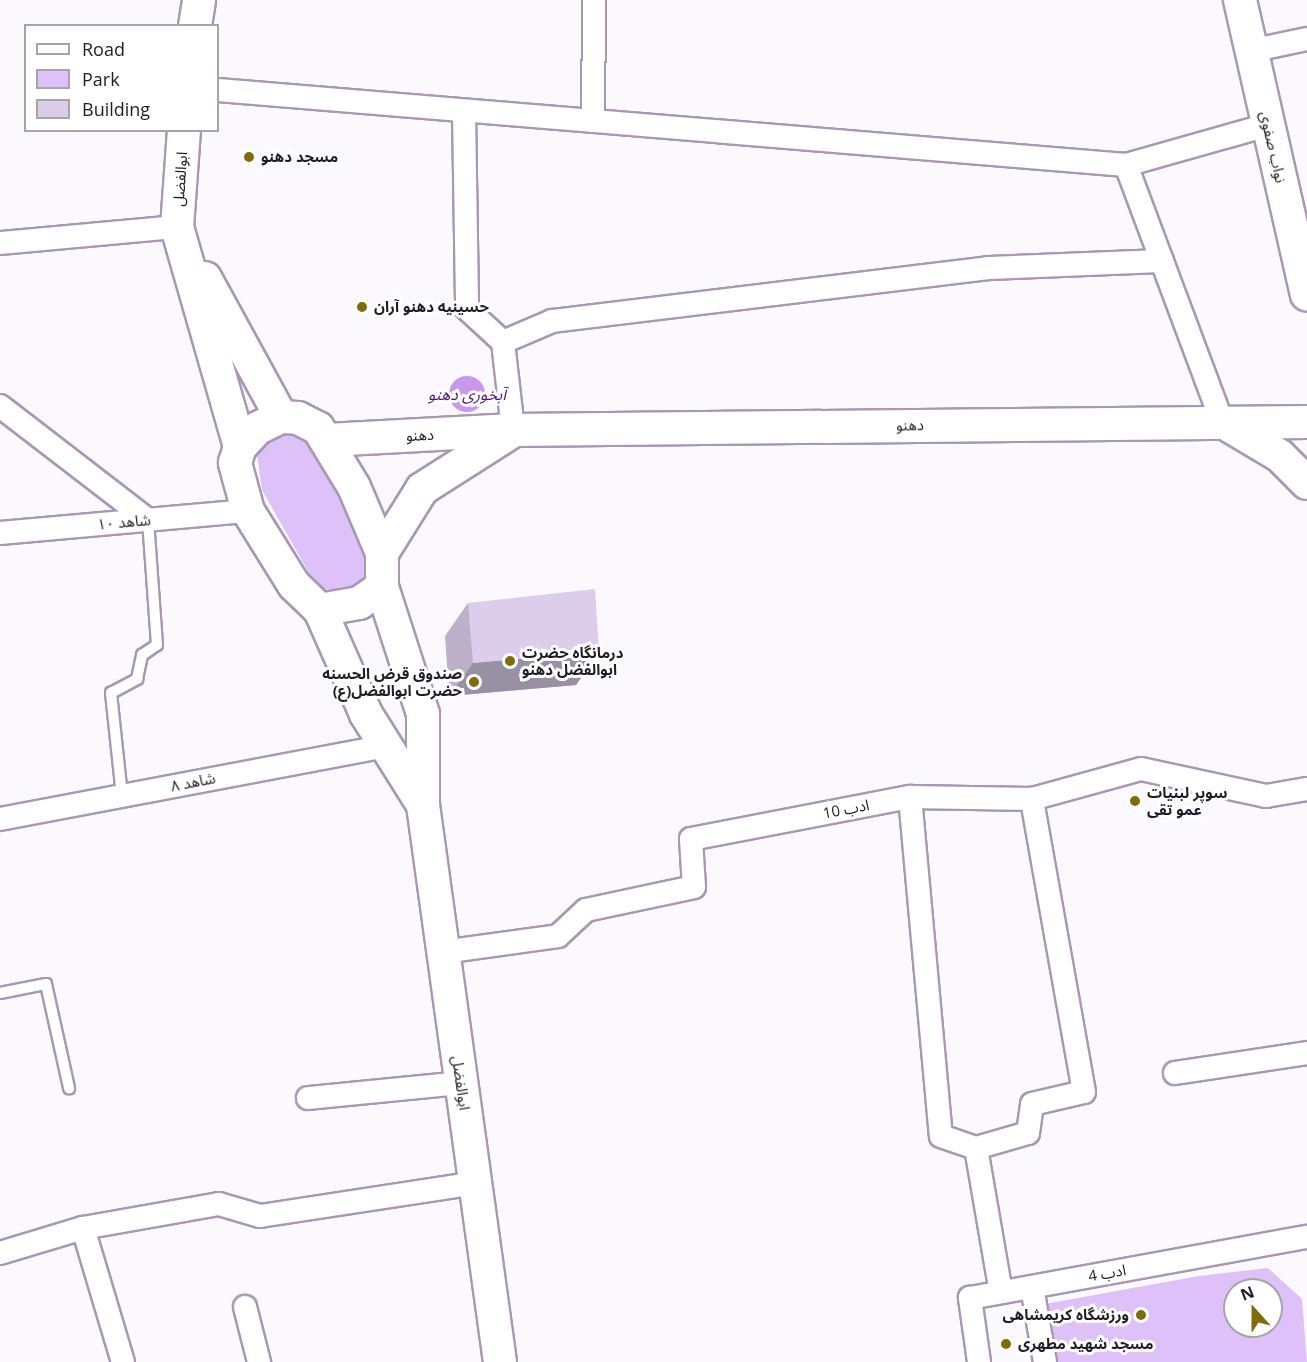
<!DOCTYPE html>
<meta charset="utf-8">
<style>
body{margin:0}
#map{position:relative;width:1307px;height:1362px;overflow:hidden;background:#fbf8fe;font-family:"Open Sans","Noto Sans Arabic",sans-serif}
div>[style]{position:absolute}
.green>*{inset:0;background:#dec1f8}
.water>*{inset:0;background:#c798ec}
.round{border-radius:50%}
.roads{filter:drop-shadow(2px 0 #a798b4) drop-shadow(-2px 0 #a798b4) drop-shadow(0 2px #a798b4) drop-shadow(0 -2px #a798b4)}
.lane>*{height:10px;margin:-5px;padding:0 5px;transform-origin:5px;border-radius:5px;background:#fff}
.street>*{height:22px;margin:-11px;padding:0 11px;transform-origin:11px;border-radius:11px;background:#fff}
.secondary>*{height:32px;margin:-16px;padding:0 16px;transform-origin:16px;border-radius:16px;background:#fff}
.wall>*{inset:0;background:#bdb0c9}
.shaded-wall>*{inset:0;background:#9a90a4}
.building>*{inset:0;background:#dccdea}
.dots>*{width:16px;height:16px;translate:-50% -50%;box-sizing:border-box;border:3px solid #fff;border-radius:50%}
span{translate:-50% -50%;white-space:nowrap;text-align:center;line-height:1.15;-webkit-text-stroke:6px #fff;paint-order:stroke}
.street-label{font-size:15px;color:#221c26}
.poi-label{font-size:15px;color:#221c26;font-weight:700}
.left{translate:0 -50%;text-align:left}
.right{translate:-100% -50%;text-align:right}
.water-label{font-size:16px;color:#521376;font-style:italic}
.legend{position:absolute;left:24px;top:24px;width:195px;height:108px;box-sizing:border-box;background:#fff;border:2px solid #a7a4a8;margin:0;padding:8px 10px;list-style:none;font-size:18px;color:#221c26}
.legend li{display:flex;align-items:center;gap:12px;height:30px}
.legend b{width:30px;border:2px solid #a7a4a8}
.north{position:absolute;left:1223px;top:1278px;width:60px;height:60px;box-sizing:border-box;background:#fff;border:2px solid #a7a4a8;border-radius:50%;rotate:339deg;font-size:16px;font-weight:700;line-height:24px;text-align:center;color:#221c26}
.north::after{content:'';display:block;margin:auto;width:21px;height:27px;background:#7e6e0b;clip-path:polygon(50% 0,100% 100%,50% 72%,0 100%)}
</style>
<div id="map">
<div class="green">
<div style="clip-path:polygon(298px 427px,311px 435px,362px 524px,371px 578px,346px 594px,317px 587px,262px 490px,257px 454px,270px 439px)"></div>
<div style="clip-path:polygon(evenodd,1268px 1268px,1302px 1299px,1307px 1362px,1055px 1362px,1045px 1304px,1199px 1276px,1268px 1268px,1235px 1290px,1271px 1290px,1271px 1326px,1235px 1326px,1235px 1290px)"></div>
</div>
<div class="water">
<div class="round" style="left:449px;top:376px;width:36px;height:36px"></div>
</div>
<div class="roads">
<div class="lane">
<div style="left:122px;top:796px;width:104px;rotate:-96.1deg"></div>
<div style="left:111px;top:693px;width:30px;rotate:-28deg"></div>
<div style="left:137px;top:679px;width:25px;rotate:-78deg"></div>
<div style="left:142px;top:655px;width:18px;rotate:-34deg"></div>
<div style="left:157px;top:645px;width:125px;rotate:-94.1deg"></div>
<div style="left:0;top:993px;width:47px;rotate:-11.1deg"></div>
<div style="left:46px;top:984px;width:107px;rotate:77.5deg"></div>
</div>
<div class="street">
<div style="left:1250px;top:51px;width:58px;rotate:-11.9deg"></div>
<div style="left:218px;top:90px;width:911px;rotate:4.72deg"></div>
<div style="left:1126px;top:165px;width:147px;rotate:-15.8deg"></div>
<div style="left:464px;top:111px;width:198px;rotate:89.1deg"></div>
<div style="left:467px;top:309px;width:49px;rotate:42.5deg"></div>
<div style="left:503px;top:342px;width:89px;rotate:83.5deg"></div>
<div style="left:593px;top:121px;width:121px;rotate:-89.5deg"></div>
<div style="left:1126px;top:165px;width:274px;rotate:69.5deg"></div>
<div style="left:0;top:243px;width:178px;rotate:-5.2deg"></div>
<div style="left:503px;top:342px;width:53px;rotate:-23.2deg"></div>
<div style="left:552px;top:321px;width:439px;rotate:-6.9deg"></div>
<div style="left:988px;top:268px;width:174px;rotate:-2.3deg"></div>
<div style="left:0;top:406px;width:187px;rotate:37.6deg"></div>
<div style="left:0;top:533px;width:249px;rotate:-5.1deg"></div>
<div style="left:910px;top:797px;width:340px;rotate:84.8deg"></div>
<div style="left:941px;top:1136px;width:37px;rotate:19deg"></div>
<div style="left:976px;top:1148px;width:146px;rotate:80.2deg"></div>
<div style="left:0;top:819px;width:393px;rotate:-10.7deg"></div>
<div style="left:443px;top:952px;width:116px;rotate:-7.9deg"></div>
<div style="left:558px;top:936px;width:38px;rotate:-43deg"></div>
<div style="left:586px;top:910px;width:110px;rotate:-12deg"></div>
<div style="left:694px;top:887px;width:48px;rotate:-93.6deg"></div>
<div style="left:691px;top:839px;width:223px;rotate:-10.9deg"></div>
<div style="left:910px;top:797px;width:122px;rotate:0.9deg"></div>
<div style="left:1032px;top:799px;width:113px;rotate:-15.4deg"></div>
<div style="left:1141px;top:769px;width:128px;rotate:12.2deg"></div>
<div style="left:1266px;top:796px;width:42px;rotate:-9.7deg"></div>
<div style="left:1175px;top:1073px;width:134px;rotate:-8.6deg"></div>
<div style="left:308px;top:1098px;width:154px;rotate:-5.6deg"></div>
<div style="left:976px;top:1148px;width:54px;rotate:-16.1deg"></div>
<div style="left:1028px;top:1133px;width:29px;rotate:-82deg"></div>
<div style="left:1032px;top:1104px;width:53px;rotate:-13deg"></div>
<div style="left:1084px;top:1092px;width:298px;rotate:-100.1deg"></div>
<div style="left:83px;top:1228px;width:140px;rotate:73.4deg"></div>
<div style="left:0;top:1253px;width:87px;rotate:-16.8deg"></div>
<div style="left:83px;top:1228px;width:138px;rotate:-10deg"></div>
<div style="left:219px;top:1204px;width:43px;rotate:16.3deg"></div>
<div style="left:260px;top:1216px;width:218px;rotate:-8.7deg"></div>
<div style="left:1032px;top:1287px;width:76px;rotate:80.2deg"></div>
<div style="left:245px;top:1307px;width:57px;rotate:75.7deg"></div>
<div style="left:979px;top:1362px;width:65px;rotate:-98deg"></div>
<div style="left:970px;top:1298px;width:342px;rotate:-10.3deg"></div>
</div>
<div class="secondary">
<div style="left:1240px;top:0;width:302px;rotate:77.2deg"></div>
<div style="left:195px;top:26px;width:26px;rotate:-81deg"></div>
<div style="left:184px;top:130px;width:97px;rotate:94.1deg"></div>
<div style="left:177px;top:227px;width:229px;rotate:74deg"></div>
<div style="left:205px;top:278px;width:158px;rotate:61.3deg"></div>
<div style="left:281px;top:417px;width:17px;rotate:3deg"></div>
<div style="left:298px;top:418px;width:22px;rotate:27deg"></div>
<div style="left:318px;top:428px;width:69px;rotate:58.6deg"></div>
<div style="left:354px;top:487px;width:72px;rotate:67deg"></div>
<div style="left:382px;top:553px;width:34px;rotate:90deg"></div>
<div style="left:382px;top:587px;width:28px;rotate:145deg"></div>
<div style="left:359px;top:603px;width:40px;rotate:170deg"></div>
<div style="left:320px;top:610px;width:36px;rotate:-136deg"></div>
<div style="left:294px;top:585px;width:87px;rotate:-121.9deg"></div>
<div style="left:248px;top:511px;width:50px;rotate:-105.2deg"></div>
<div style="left:235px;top:463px;width:17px;rotate:-73deg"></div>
<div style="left:240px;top:447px;width:26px;rotate:-47deg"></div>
<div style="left:258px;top:428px;width:25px;rotate:-26deg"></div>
<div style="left:1223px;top:422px;width:66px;rotate:30.8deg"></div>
<div style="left:1280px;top:456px;width:38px;rotate:45deg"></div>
<div style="left:327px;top:440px;width:186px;rotate:-3.1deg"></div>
<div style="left:513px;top:430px;width:794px;rotate:-0.58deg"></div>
<div style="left:382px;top:553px;width:75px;rotate:-58deg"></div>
<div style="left:422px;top:489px;width:108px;rotate:-32.5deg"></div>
<div style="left:382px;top:587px;width:133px;rotate:72.1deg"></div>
<div style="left:423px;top:714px;width:91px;rotate:90deg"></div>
<div style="left:423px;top:805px;width:562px;rotate:82.13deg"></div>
<div style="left:320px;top:610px;width:114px;rotate:66.1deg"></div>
<div style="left:366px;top:714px;width:107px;rotate:57.9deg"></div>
</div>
</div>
<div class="wall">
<div style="clip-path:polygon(468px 603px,599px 652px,576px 685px,449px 696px,445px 636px)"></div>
</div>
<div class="shaded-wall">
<div style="clip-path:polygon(599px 652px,576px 685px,449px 696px,473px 663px)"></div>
</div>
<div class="building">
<div style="clip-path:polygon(595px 589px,599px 652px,473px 663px,468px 603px)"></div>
</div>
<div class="dots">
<div style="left:249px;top:157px;background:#7e6e0b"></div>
<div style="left:362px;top:307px;background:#7e6e0b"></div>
<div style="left:510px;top:661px;background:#7e6e0b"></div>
<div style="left:474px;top:682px;background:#7e6e0b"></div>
<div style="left:1135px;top:801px;background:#7e6e0b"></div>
<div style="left:1141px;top:1315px;background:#7e6e0b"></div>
<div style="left:1006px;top:1344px;background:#7e6e0b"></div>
</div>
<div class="street-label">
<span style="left:1273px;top:147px;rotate:77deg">نواب صفوی</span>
<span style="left:180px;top:179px;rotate:-86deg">ابوالفضل</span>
<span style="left:910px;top:425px;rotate:-1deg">دهنو</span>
<span style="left:420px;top:435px;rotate:-3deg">دهنو</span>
<span style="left:124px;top:522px;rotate:-5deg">شاهد ۱۰</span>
<span style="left:193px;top:782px;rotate:-11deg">شاهد ۸</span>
<span style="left:846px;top:809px;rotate:-11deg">ادب 10</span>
<span style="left:461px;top:1083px;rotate:82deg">ابوالفضل</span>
<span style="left:1107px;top:1273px;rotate:-10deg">ادب 4</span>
</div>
<div class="poi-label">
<span class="left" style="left:261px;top:157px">مسجد دهنو</span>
<span class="left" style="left:374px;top:307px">حسینیه دهنو آران</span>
<span class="left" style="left:522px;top:661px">درمانگاه حضرت<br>ابوالفضل دهنو</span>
<span class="right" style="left:462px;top:682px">صندوق قرض الحسنه<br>حضرت ابوالفضل(ع)</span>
<span class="left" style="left:1147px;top:801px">سوپر لبنیات<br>عمو تقی</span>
<span class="right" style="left:1129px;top:1315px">ورزشگاه کریمشاهی</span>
<span class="left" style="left:1018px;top:1344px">مسجد شهید مطهری</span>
</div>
<div class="water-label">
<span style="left:467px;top:394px">آبخوری دهنو</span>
</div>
<ul class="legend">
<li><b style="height:8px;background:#fff"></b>Road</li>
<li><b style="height:16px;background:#dec1f8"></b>Park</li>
<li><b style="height:16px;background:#dccdea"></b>Building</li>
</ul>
<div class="north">N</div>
</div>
